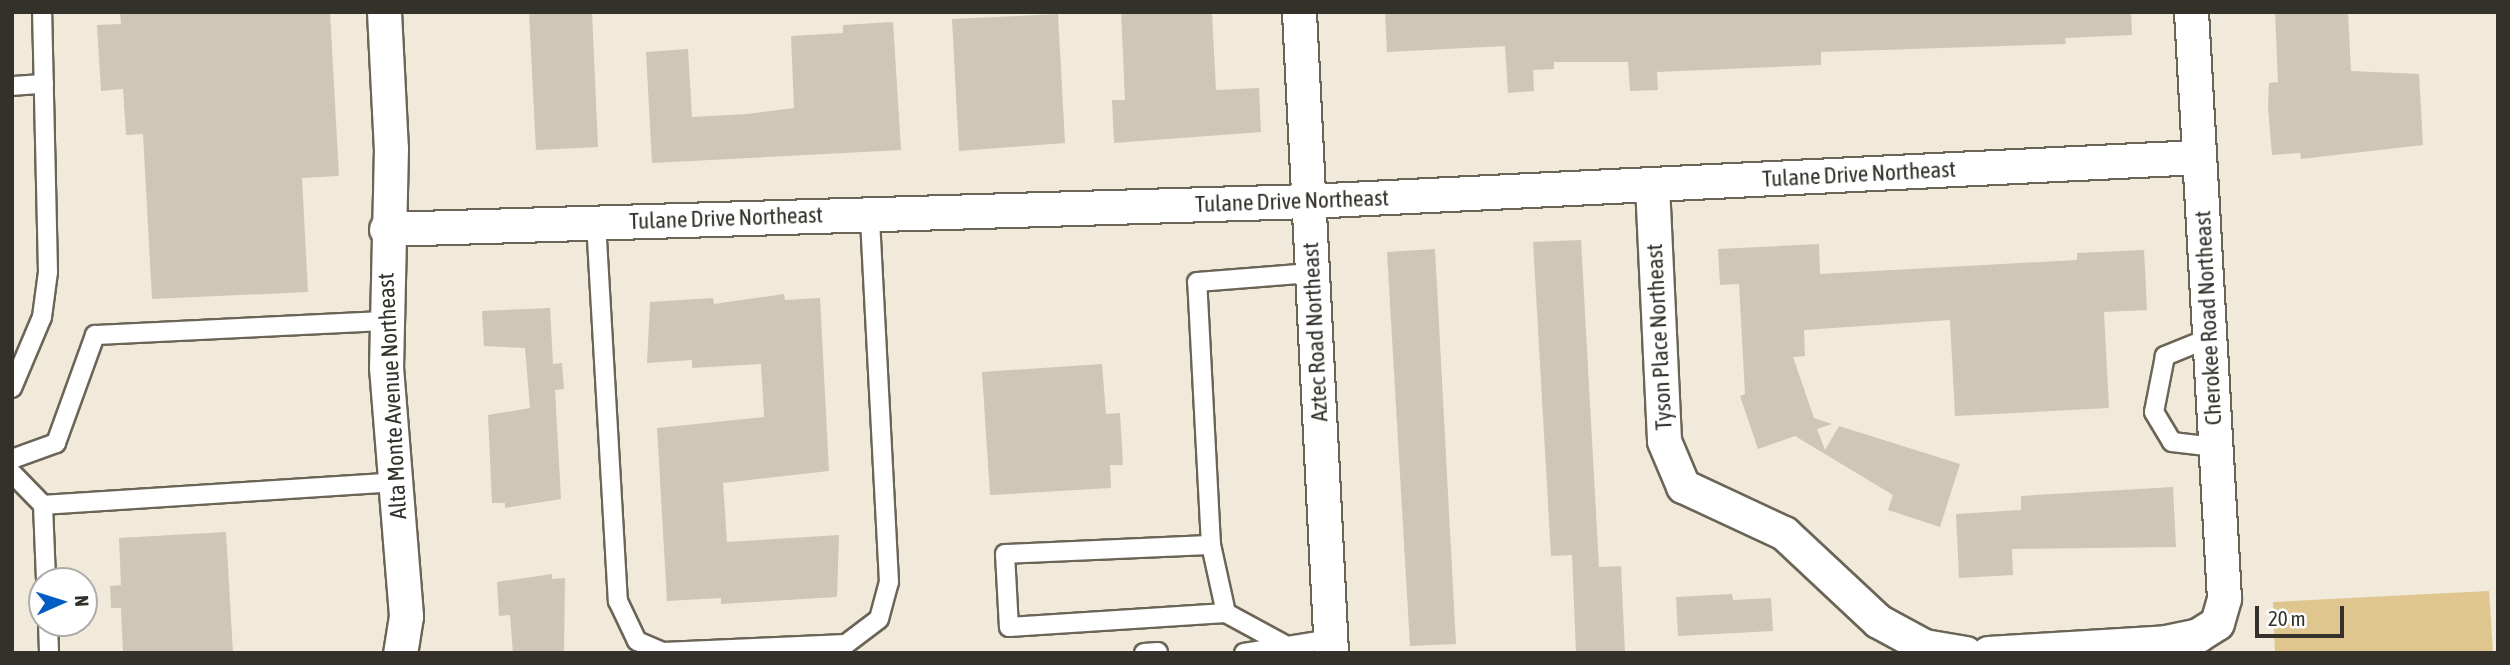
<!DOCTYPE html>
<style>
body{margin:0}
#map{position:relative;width:2510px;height:665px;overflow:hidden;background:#f1eada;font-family:"Asap Condensed",sans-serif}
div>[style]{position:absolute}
.green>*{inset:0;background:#dfc68f}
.building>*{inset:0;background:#cec7b7}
.roads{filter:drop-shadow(2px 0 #6b6557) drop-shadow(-2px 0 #6b6557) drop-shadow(0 2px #6b6557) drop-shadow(0 -2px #6b6557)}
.lane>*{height:18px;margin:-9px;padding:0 9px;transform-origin:9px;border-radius:9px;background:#fff}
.street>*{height:33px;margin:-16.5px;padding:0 16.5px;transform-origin:16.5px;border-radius:16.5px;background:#fff}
span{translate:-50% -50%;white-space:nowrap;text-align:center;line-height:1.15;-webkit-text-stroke:6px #fff;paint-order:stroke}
.street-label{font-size:23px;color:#34312b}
.frame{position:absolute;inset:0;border:14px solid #34312b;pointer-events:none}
.north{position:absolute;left:28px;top:567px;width:70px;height:70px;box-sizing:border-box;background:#fff;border:2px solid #aeadaa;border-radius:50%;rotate:87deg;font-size:19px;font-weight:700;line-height:28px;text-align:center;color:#34312b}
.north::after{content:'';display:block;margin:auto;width:24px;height:32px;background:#015dc6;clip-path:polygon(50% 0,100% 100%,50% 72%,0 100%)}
.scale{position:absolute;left:2255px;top:606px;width:89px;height:32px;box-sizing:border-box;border:4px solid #34312b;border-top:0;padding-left:9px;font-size:21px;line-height:24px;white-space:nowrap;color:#34312b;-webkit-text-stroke:5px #fff;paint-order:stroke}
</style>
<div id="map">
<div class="green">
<div style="clip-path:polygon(2489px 591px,2493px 653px,2275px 653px,2273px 602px)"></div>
</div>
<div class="building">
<div style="clip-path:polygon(120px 12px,330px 12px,339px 176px,302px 178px,308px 292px,152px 299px,143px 134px,126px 135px,123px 89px,101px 91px,97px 25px,121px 24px)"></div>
<div style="clip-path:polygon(529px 12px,592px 12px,598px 147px,536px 150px)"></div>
<div style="clip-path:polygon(1121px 12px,1212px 13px,1216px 90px,1259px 88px,1261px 132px,1114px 143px,1112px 100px,1125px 100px)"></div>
<div style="clip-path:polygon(1385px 12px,2131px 12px,2132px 35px,2065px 38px,2066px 44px,1821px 52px,1821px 65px,1657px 72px,1658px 90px,1630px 91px,1628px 62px,1554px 62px,1554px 69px,1533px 70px,1534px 91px,1508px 93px,1505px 46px,1387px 52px)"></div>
<div style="clip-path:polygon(2275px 12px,2348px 12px,2351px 71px,2419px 74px,2423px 145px,2301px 159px,2300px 153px,2272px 155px,2268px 107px,2269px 83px,2278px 82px)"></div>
<div style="clip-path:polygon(1058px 14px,1065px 143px,959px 151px,952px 19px)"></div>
<div style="clip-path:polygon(893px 22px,901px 150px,652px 163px,646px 52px,688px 49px,692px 117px,747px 114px,794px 108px,791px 36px,843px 33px,843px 25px)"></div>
<div style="clip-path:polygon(1581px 240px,1599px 567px,1621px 566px,1625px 653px,1576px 653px,1572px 555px,1551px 556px,1533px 242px)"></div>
<div style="clip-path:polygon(1819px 244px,1820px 274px,2077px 260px,2077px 253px,2144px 250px,2147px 310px,2104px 312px,2109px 408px,1955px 416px,1950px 320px,1804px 330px,1805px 356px,1793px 357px,1814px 418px,1832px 424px,1817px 429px,1825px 450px,1839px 426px,1960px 464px,1940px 527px,1888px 510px,1893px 495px,1795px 436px,1758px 449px,1740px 396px,1745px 394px,1739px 284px,1720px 285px,1718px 249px)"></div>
<div style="clip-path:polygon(1435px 249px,1456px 644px,1410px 646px,1387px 252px)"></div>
<div style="clip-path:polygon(784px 294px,785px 300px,820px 298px,829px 471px,723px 483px,727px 542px,839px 535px,837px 597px,721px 604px,721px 598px,667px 601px,657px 428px,764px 417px,761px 364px,692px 368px,692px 360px,647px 363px,650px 302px,713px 298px,714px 304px)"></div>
<div style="clip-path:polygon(550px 308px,553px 364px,562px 363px,564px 389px,555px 390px,561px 499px,505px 508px,505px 503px,492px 503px,488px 415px,530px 408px,525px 348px,484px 346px,482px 311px)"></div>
<div style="clip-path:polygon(1102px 364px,1106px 414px,1120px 413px,1123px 465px,1110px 465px,1111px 488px,990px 495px,982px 372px)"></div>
<div style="clip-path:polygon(2173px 487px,2176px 547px,2012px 549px,2013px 575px,1959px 578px,1956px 514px,2021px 510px,2021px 496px)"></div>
<div style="clip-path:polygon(226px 532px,233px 653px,123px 653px,121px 608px,111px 608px,110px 586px,121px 585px,119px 538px)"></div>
<div style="clip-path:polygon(552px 574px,552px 579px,565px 578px,564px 653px,513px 653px,510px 615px,499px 616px,497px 582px)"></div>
<div style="clip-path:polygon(1732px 594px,1733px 600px,1771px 598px,1773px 631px,1678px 636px,1676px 597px)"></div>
</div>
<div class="roads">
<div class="lane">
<div style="left:12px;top:86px;width:32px;rotate:-4deg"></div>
<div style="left:596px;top:222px;width:380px;rotate:86.7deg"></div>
<div style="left:618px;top:601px;width:44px;rotate:64.6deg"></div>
<div style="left:637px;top:641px;width:28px;rotate:23deg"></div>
<div style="left:663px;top:652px;width:183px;rotate:-2.5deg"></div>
<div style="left:846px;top:644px;width:41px;rotate:-37.1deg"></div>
<div style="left:879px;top:619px;width:38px;rotate:-75deg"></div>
<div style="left:889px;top:582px;width:368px;rotate:-93deg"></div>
<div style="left:2209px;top:338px;width:48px;rotate:157.8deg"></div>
<div style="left:2165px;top:356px;width:57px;rotate:101.1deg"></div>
<div style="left:2154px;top:412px;width:35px;rotate:59deg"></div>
<div style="left:2172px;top:442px;width:43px;rotate:6.6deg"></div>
<div style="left:12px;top:388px;width:77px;rotate:-67.1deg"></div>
<div style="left:42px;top:317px;width:45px;rotate:-82.4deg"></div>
<div style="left:48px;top:272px;width:260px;rotate:-91.3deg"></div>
<div style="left:12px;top:459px;width:47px;rotate:-20deg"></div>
<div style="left:56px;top:443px;width:115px;rotate:-70.1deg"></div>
<div style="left:95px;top:335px;width:290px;rotate:-2.8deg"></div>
<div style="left:12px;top:473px;width:45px;rotate:45.9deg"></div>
<div style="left:43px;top:505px;width:76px;rotate:87.7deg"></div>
<div style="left:43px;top:505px;width:353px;rotate:-3.7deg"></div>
<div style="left:1211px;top:545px;width:206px;rotate:177.5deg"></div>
<div style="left:1005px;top:554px;width:73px;rotate:86.9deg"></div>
<div style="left:1009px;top:627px;width:217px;rotate:-3.7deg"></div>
<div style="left:1226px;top:613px;width:65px;rotate:28.5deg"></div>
<div style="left:1226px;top:613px;width:70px;rotate:-102.4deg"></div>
<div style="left:1211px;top:545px;width:263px;rotate:-93deg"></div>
<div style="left:1197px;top:282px;width:115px;rotate:-4.5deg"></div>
<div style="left:48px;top:623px;width:30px;rotate:88deg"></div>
<div style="left:1144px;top:653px;width:14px;rotate:-4deg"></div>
<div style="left:1244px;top:653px;width:87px;rotate:-9.2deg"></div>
</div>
<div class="street">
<div style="left:384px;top:12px;width:136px;rotate:87.1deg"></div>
<div style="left:391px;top:148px;width:219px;rotate:91.3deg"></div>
<div style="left:386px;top:367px;width:250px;rotate:85.4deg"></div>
<div style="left:406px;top:616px;width:37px;rotate:99deg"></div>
<div style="left:1299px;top:12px;width:642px;rotate:87.14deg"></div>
<div style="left:1652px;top:185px;width:256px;rotate:87.3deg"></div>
<div style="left:1664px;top:441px;width:49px;rotate:67.1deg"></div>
<div style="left:1683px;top:486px;width:111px;rotate:25deg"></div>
<div style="left:1784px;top:533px;width:129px;rotate:43.1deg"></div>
<div style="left:1878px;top:621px;width:52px;rotate:28.5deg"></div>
<div style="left:1924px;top:646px;width:42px;rotate:9.7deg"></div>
<div style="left:386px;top:229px;width:922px;rotate:-1.74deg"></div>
<div style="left:1308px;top:201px;width:891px;rotate:-2.83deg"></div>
<div style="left:1988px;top:653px;width:178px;rotate:-3.5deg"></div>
<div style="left:2166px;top:642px;width:33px;rotate:-12deg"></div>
<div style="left:2198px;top:635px;width:22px;rotate:-32deg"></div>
<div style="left:2217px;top:623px;width:26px;rotate:-74deg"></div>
<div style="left:2224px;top:598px;width:587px;rotate:-93.22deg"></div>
</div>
</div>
<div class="street-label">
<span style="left:1859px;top:174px;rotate:-3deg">Tulane Drive Northeast</span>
<span style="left:1292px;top:201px;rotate:-2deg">Tulane Drive Northeast</span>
<span style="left:726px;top:218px;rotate:-2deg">Tulane Drive Northeast</span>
<span style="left:2208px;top:318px;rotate:-93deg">Cherokee Road Northeast</span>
<span style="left:1315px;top:332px;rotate:-93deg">Aztec Road Northeast</span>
<span style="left:1659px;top:337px;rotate:-93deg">Tyson Place Northeast</span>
<span style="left:392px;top:396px;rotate:-93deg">Alta Monte Avenue Northeast</span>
</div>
<div class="frame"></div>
<div class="north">N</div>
<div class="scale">20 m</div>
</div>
